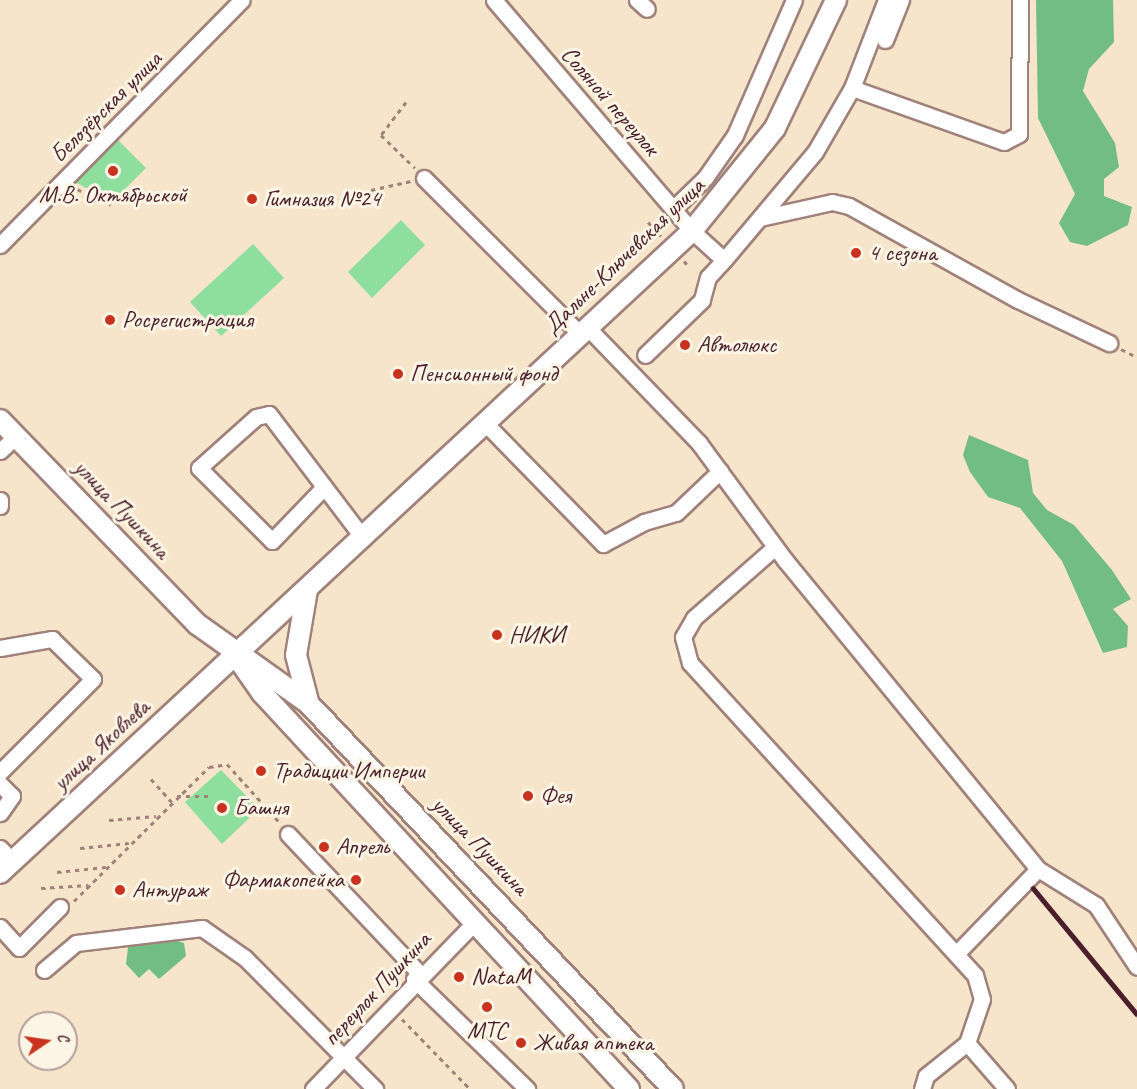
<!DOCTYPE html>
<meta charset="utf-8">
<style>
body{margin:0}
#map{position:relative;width:1137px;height:1089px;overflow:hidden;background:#f6e5cb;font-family:Caveat,sans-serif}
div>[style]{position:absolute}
.green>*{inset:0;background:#8ede9d}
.forest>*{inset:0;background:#72bd84}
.path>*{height:3px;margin-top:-1.5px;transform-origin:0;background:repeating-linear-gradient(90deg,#a0827b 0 4.5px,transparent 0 9px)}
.roads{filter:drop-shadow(2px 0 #a0827b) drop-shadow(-2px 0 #a0827b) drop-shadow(0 2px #a0827b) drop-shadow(0 -2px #a0827b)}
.minor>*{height:15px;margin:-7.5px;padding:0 7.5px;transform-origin:7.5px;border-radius:7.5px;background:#fff}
.major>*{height:20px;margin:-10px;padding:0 10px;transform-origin:10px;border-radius:10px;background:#fff}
.rail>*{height:4.5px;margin:-2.25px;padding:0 2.25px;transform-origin:2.25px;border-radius:2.25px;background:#4a1f2b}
.dots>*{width:16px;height:16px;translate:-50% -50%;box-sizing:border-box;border:3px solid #fcf5e5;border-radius:50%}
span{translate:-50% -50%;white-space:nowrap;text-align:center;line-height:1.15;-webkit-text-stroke:6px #fcf5e5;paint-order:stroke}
.street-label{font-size:24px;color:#4a1f2b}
.poi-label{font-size:24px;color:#4a1f2b}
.left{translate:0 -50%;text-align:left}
.right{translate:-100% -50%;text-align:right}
.north{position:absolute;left:18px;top:1011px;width:60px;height:60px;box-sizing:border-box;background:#fcf5e5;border:2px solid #b59f9b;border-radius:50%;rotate:77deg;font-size:16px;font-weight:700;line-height:24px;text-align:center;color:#4a1f2b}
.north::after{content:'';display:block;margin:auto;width:21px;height:27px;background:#c8321e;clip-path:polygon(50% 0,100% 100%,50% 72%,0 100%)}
</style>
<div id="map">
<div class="green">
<div style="clip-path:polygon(117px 139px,146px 168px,112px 202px,75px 182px)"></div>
<div style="clip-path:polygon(401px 220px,425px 245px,372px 298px,348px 272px)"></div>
<div style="clip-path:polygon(253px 244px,284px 278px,221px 336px,190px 302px)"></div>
<div style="clip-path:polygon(221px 770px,259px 809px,222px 844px,185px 802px)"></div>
</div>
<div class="forest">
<div style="clip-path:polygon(1036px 0,1113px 0,1114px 42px,1089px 69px,1083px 91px,1115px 143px,1119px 167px,1104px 179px,1104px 196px,1132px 207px,1128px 225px,1087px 246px,1070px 242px,1059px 223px,1075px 194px,1038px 118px)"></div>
<div style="clip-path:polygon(969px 435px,1028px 460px,1033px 493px,1047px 510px,1074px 525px,1112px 570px,1131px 599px,1113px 609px,1128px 626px,1127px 647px,1103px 653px,1062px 561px,1020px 508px,988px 497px,970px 472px,963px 455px)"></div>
<div style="clip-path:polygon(171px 939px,184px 943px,186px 956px,159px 979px,149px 969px,139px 978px,126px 964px,128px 947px)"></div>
</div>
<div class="path">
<div style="left:406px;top:102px;width:41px;rotate:127.1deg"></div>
<div style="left:381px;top:135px;width:47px;rotate:44.1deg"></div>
<div style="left:77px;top:189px;width:37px;rotate:26deg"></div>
<div style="left:371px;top:190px;width:41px;rotate:-12.7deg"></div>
<div style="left:648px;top:222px;width:19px;rotate:47deg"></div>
<div style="left:684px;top:261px;width:9px;rotate:49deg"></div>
<div style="left:1121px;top:349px;width:18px;rotate:27deg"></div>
<div style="left:151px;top:779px;width:31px;rotate:48deg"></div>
<div style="left:177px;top:796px;width:36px"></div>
<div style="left:109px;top:820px;width:47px;rotate:-4.9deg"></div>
<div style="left:80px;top:848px;width:49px;rotate:-5.8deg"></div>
<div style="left:57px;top:872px;width:49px;rotate:-5.8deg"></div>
<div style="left:41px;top:888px;width:47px;rotate:-3.7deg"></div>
<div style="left:74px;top:901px;width:190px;rotate:-44.8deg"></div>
<div style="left:209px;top:767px;width:18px;rotate:-9deg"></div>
<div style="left:227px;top:764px;width:79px;rotate:48.1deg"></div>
<div style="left:402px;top:1019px;width:98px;rotate:45.8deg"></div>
</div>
<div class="roads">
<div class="minor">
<div style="left:494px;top:0;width:304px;rotate:49.4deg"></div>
<div style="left:692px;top:231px;width:43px;rotate:42.2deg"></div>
<div style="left:724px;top:260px;width:23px;rotate:133deg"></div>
<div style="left:708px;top:277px;width:24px;rotate:105deg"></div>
<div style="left:702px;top:300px;width:79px;rotate:136deg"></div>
<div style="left:637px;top:0;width:13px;rotate:42deg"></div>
<div style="left:885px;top:40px;width:43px;rotate:-68.2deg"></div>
<div style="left:852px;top:88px;width:161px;rotate:19.6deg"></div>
<div style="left:1004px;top:142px;width:17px;rotate:-28deg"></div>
<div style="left:1019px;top:134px;width:134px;rotate:-89.6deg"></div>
<div style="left:424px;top:178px;width:222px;rotate:45deg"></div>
<div style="left:673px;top:209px;width:45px;rotate:-44.1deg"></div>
<div style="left:705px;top:178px;width:52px;rotate:-55.1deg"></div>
<div style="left:735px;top:135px;width:147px;rotate:-66.4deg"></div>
<div style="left:760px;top:218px;width:74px;rotate:-12.5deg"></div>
<div style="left:832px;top:202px;width:17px;rotate:13deg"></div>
<div style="left:849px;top:206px;width:193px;rotate:29.1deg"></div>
<div style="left:1018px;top:300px;width:101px;rotate:25.3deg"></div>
<div style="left:0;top:245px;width:344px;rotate:-45.4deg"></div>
<div style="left:724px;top:260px;width:141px;rotate:-49.9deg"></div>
<div style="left:815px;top:152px;width:74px;rotate:-60deg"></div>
<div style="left:852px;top:88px;width:94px;rotate:-68.9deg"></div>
<div style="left:588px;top:328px;width:160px;rotate:46deg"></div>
<div style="left:699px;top:443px;width:145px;rotate:53.7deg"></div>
<div style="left:785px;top:560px;width:399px;rotate:50.7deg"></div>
<div style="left:1038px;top:869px;width:68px;rotate:31.8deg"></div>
<div style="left:1096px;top:905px;width:74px;rotate:56.5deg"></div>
<div style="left:486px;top:424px;width:168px;rotate:45.7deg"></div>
<div style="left:603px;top:544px;width:47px;rotate:-28.2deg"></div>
<div style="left:644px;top:522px;width:33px;rotate:-16deg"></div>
<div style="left:676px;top:513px;width:61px;rotate:-43.7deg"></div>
<div style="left:0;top:451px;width:22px;rotate:-43deg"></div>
<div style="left:324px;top:487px;width:75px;rotate:133.9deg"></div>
<div style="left:272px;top:541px;width:103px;rotate:-135deg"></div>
<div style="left:199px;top:468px;width:76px;rotate:-41.8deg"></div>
<div style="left:256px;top:417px;width:13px;rotate:-13deg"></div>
<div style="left:269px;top:414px;width:156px;rotate:52.8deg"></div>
<div style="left:0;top:500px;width:6px;rotate:90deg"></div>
<div style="left:775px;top:547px;width:108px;rotate:138.8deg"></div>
<div style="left:694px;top:618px;width:22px;rotate:120deg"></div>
<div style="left:683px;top:637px;width:27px;rotate:75deg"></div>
<div style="left:690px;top:663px;width:423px;rotate:47.6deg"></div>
<div style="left:975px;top:975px;width:25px;rotate:74deg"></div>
<div style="left:982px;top:999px;width:46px;rotate:108.8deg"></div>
<div style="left:967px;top:1043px;width:53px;rotate:141.2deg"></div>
<div style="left:926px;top:1076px;width:14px;rotate:107deg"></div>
<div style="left:0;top:648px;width:53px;rotate:-9.8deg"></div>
<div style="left:52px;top:639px;width:57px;rotate:44.3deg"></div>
<div style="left:93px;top:679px;width:132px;rotate:135deg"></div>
<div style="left:0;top:784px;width:17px;rotate:45deg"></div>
<div style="left:12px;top:796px;width:21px;rotate:125deg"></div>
<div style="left:288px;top:834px;width:191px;rotate:46.7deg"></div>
<div style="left:0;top:848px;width:18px;rotate:47deg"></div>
<div style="left:0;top:927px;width:28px;rotate:48deg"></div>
<div style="left:19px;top:948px;width:58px;rotate:-45deg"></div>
<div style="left:956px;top:954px;width:118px;rotate:-46deg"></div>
<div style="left:44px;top:970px;width:42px;rotate:-40.2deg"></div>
<div style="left:76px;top:943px;width:127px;rotate:-6.8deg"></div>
<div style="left:202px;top:928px;width:52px;rotate:34.9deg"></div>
<div style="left:245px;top:958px;width:185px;rotate:45.2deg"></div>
<div style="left:414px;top:979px;width:158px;rotate:44.2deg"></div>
<div style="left:967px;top:1043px;width:61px;rotate:49deg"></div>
<div style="left:313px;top:1089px;width:233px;rotate:-45.9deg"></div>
</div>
<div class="major">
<div style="left:0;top:420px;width:284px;rotate:46deg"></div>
<div style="left:197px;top:624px;width:136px;rotate:35.4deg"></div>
<div style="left:308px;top:703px;width:531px;rotate:46.6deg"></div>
<div style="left:307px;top:590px;width:66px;rotate:99.6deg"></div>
<div style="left:296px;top:655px;width:48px;rotate:75.4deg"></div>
<div style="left:239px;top:660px;width:40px;rotate:55.1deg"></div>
<div style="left:262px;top:693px;width:540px;rotate:47.18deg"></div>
<div style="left:0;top:873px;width:944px;rotate:-42.85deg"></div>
<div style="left:692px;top:231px;width:132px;rotate:-51.1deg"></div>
<div style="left:775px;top:128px;width:142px;rotate:-64.5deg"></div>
</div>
</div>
<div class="rail">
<div style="left:1033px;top:888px;width:163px;rotate:50.5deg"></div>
</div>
<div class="dots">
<div style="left:113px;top:171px;background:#c8321e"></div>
<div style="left:252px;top:199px;background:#c8321e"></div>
<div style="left:856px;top:253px;background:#c8321e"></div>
<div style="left:110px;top:320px;background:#c8321e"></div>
<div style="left:685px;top:345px;background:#c8321e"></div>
<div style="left:398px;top:374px;background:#c8321e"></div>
<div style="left:497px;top:635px;background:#c8321e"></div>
<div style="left:261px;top:771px;background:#c8321e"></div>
<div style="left:528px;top:796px;background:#c8321e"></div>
<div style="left:222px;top:808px;background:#c8321e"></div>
<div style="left:324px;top:847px;background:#c8321e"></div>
<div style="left:356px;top:880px;background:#c8321e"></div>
<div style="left:120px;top:890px;background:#c8321e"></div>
<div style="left:459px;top:977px;background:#c8321e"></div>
<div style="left:487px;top:1007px;background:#c8321e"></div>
<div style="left:521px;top:1043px;background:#c8321e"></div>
</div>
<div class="street-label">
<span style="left:610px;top:101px;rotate:49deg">Соляной переулок</span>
<span style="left:106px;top:107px;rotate:-45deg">Белозёрская улица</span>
<span style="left:624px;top:256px;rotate:-44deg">Дальне-Ключевская улица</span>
<span style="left:122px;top:509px;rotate:46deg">улица Пушкина</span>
<span style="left:101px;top:745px;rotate:-43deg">улица Яковлева</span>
<span style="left:480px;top:846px;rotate:46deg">улица Пушкина</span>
<span style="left:377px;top:989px;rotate:-47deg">переулок Пушкина</span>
</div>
<div class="poi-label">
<span style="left:113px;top:195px">М.В. Октябрьской</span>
<span class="left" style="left:264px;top:199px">Гимназия №24</span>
<span class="left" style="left:868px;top:253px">4 сезона</span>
<span class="left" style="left:122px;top:320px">Росрегистрация</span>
<span class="left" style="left:697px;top:345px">Автолюкс</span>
<span class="left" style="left:410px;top:374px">Пенсионный фонд</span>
<span class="left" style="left:509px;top:635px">НИКИ</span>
<span class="left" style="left:273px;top:771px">Традиции Империи</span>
<span class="left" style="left:540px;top:796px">Фея</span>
<span class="left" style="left:234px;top:808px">Башня</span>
<span class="left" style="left:336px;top:847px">Апрель</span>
<span class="right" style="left:344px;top:880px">Фармакопейка</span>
<span class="left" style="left:132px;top:890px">Антураж</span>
<span class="left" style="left:471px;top:977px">NataM</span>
<span style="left:487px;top:1031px">МТС</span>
<span class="left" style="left:533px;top:1043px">Живая аптека</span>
</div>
<div class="north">С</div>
</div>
